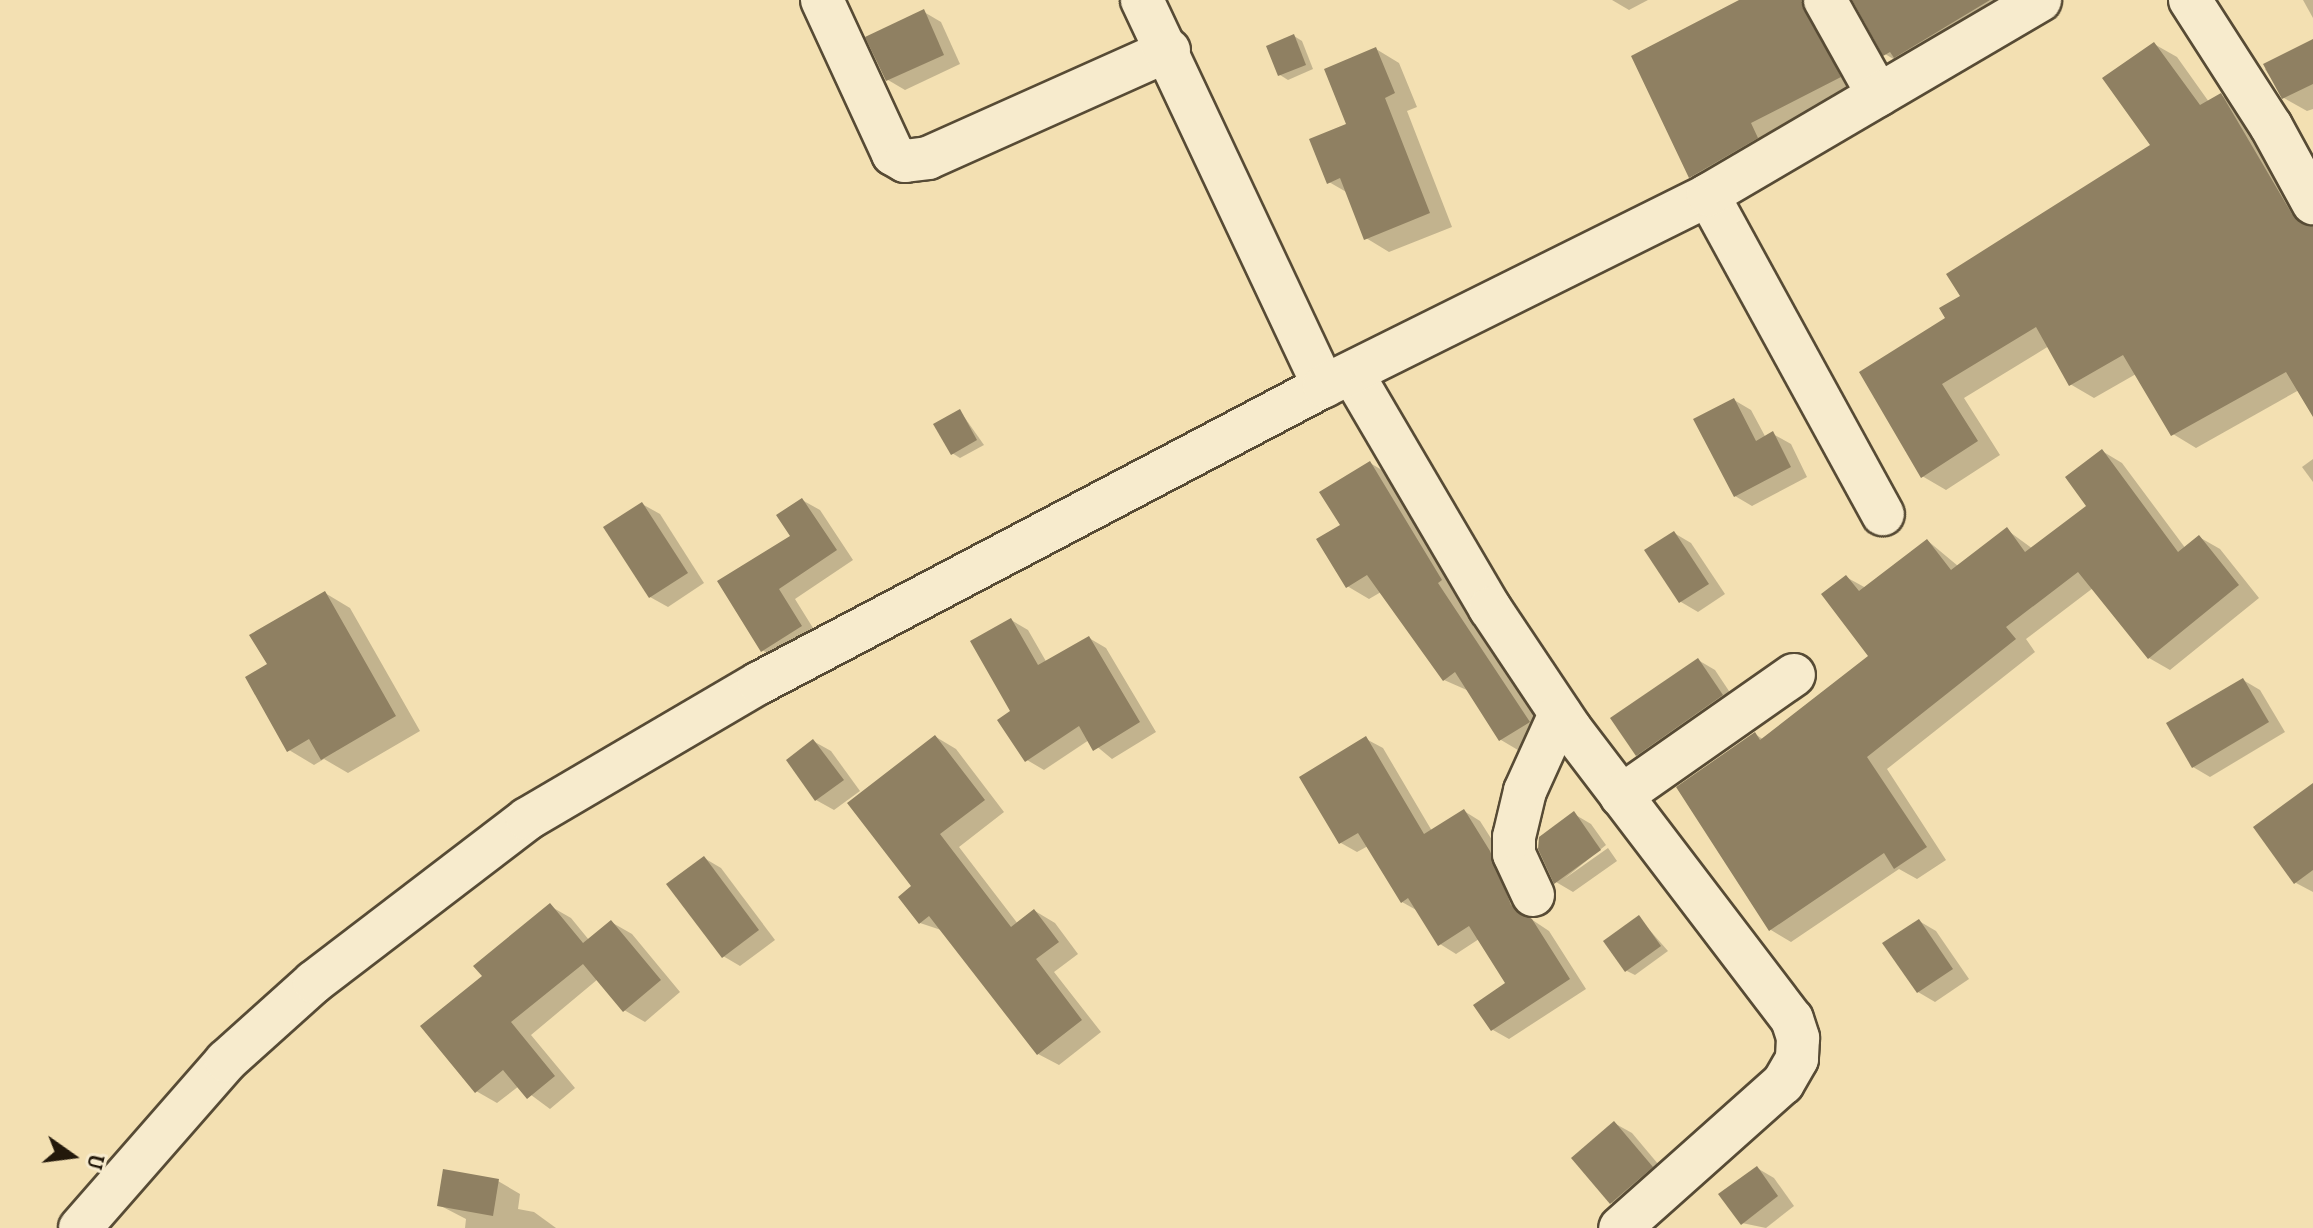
<!DOCTYPE html>
<style>
body{margin:0}
#map{position:relative;width:2313px;height:1228px;overflow:hidden;background:#f3e0b2;font-family:Alegreya,serif}
div>[style]{position:absolute}
.shadow>*{inset:0;background:#0003}
.building>*{inset:0;background:#8f8062}
.roads{filter:drop-shadow(2px 0 #574b35) drop-shadow(-2px 0 #574b35) drop-shadow(0 2px #574b35) drop-shadow(0 -2px #574b35)}
.minor>*{height:42px;margin:-21px;padding:0 21px;transform-origin:21px;border-radius:21px;background:#f7ebcd}
span{translate:-50% -50%;white-space:nowrap;text-align:center;line-height:1.15;-webkit-text-stroke:7px #f7ebcd;paint-order:stroke}
.north{position:absolute;left:32px;top:1116px;width:80px;height:80px;-webkit-text-stroke:6px #f7ebcd;paint-order:stroke;rotate:104deg;font-size:22px;font-weight:700;line-height:32px;text-align:center;color:#23190b}
.north::after{content:'';display:block;margin:auto;width:28px;height:36px;background:#23190b;clip-path:polygon(50% 0,100% 100%,50% 72%,0 100%)}
</style>
<div id="map">
<div class="shadow">
<div style="clip-path:polygon(1612px 0,1648px 0,1629px 10px)"></div>
<div style="clip-path:polygon(1744px 0,1826px 0,1861px 90px,1712px 189px,1691px 176px)"></div>
<div style="clip-path:polygon(1852px 0,2028px 0,1907px 67px,1885px 54px)"></div>
<div style="clip-path:polygon(2303px 0,2313px 0,2313px 18px)"></div>
<div style="clip-path:polygon(924px 12px,941px 22px,960px 64px,905px 90px,888px 80px)"></div>
<div style="clip-path:polygon(1294px 36px,1302px 41px,1313px 69px,1288px 80px,1280px 75px)"></div>
<div style="clip-path:polygon(2313px 42px,2313px 109px,2307px 111px,2284px 98px,2265px 69px)"></div>
<div style="clip-path:polygon(2154px 44px,2177px 57px,2209px 102px,2221px 95px,2245px 109px,2313px 226px,2313px 413px,2299px 390px,2196px 448px,2173px 434px,2136px 374px,2094px 398px,2070px 384px,2049px 346px,1964px 398px,2000px 455px,1946px 490px,1922px 476px,1948px 319px,1962px 296px,2153px 146px)"></div>
<div style="clip-path:polygon(1376px 49px,1399px 63px,1417px 107px,1407px 111px,1452px 227px,1389px 252px,1366px 238px,1348px 193px,1329px 182px)"></div>
<div style="clip-path:polygon(1734px 400px,1751px 410px,1766px 438px,1773px 434px,1791px 444px,1807px 477px,1752px 506px,1735px 496px)"></div>
<div style="clip-path:polygon(960px 411px,984px 445px,960px 458px,952px 453px)"></div>
<div style="clip-path:polygon(2102px 451px,2122px 463px,2186px 549px,2199px 537px,2220px 549px,2259px 598px,2170px 670px,2149px 658px,2093px 588px,2026px 639px,2035px 652px,1887px 769px,1946px 860px,1917px 879px,1899px 869px,1791px 942px,1771px 930px,1755px 734px,1764px 740px,1871px 657px,1846px 577px,1866px 588px,1928px 541px,1958px 566px,2007px 530px,2033px 549px,2089px 506px)"></div>
<div style="clip-path:polygon(2313px 459px,2313px 482px,2302px 467px)"></div>
<div style="clip-path:polygon(1370px 463px,1392px 476px,1463px 593px,1458px 596px,1551px 735px,1523px 753px,1501px 740px,1469px 691px,1444px 680px,1381px 592px,1369px 599px,1347px 586px,1342px 526px)"></div>
<div style="clip-path:polygon(802px 500px,820px 510px,853px 560px,795px 599px,818px 636px,779px 660px,762px 650px)"></div>
<div style="clip-path:polygon(642px 504px,660px 514px,704px 583px,668px 607px,650px 597px)"></div>
<div style="clip-path:polygon(1674px 533px,1691px 543px,1725px 594px,1698px 612px,1681px 602px,1647px 551px)"></div>
<div style="clip-path:polygon(325px 593px,350px 608px,420px 731px,348px 773px,324px 759px,314px 765px,289px 750px,269px 665px)"></div>
<div style="clip-path:polygon(1011px 620px,1028px 630px,1047px 663px,1089px 638px,1106px 648px,1156px 732px,1112px 759px,1089px 740px,1044px 770px,1027px 760px,1012px 712px)"></div>
<div style="clip-path:polygon(1698px 660px,1715px 670px,1739px 706px,1654px 765px,1637px 755px)"></div>
<div style="clip-path:polygon(2243px 680px,2260px 690px,2285px 732px,2210px 777px,2193px 767px)"></div>
<div style="clip-path:polygon(936px 737px,956px 749px,1004px 812px,959px 847px,1018px 924px,1035px 911px,1055px 923px,1078px 954px,1054px 972px,1101px 1032px,1059px 1065px,1038px 1054px,944px 931px,920px 923px,914px 886px)"></div>
<div style="clip-path:polygon(1366px 739px,1383px 748px,1432px 831px,1464px 811px,1480px 821px,1506px 862px,1528px 917px,1549px 931px,1586px 989px,1509px 1039px,1493px 1030px,1508px 983px,1479px 939px,1456px 954px,1440px 944px,1418px 911px,1402px 902px,1368px 846px,1357px 852px,1341px 843px)"></div>
<div style="clip-path:polygon(813px 741px,831px 751px,860px 791px,834px 810px,816px 800px)"></div>
<div style="clip-path:polygon(2313px 785px,2313px 892px,2296px 883px)"></div>
<div style="clip-path:polygon(1574px 814px,1591px 824px,1606px 845px,1564px 879px,1608px 848px,1617px 861px,1573px 892px,1556px 882px)"></div>
<div style="clip-path:polygon(704px 858px,721px 868px,775px 940px,740px 966px,723px 956px)"></div>
<div style="clip-path:polygon(550px 906px,571px 918px,589px 940px,611px 922px,632px 934px,680px 992px,645px 1022px,624px 1010px,598px 979px,531px 1035px,575px 1088px,550px 1109px,519px 1086px,497px 1103px,476px 1091px,484px 976px)"></div>
<div style="clip-path:polygon(1639px 918px,1668px 951px,1635px 975px,1627px 971px)"></div>
<div style="clip-path:polygon(1919px 921px,1936px 931px,1969px 979px,1935px 1002px,1918px 992px)"></div>
<div style="clip-path:polygon(1614px 1123px,1632px 1133px,1669px 1177px,1629px 1213px,1612px 1203px,1574px 1158px)"></div>
<div style="clip-path:polygon(1757px 1168px,1774px 1178px,1794px 1206px,1766px 1228px,1742px 1223px)"></div>
<div style="clip-path:polygon(498px 1181px,520px 1194px,518px 1209px,534px 1212px,556px 1228px,465px 1228px,466px 1219px,439px 1205px)"></div>
</div>
<div class="building">
<div style="clip-path:polygon(1739px 0,1801px 0,1841px 77px,1751px 123px,1758px 138px,1689px 178px,1631px 56px)"></div>
<div style="clip-path:polygon(1852px 0,1990px 0,1894px 58px,1890px 52px,1883px 56px)"></div>
<div style="clip-path:polygon(924px 9px,944px 55px,886px 81px,865px 37px)"></div>
<div style="clip-path:polygon(1294px 34px,1306px 65px,1278px 76px,1266px 46px)"></div>
<div style="clip-path:polygon(2313px 39px,2313px 84px,2282px 99px,2263px 64px)"></div>
<div style="clip-path:polygon(2154px 42px,2200px 105px,2221px 93px,2292px 214px,2313px 227px,2313px 417px,2286px 372px,2171px 436px,2123px 355px,2069px 386px,2036px 327px,1942px 384px,1978px 441px,1921px 478px,1859px 372px,1945px 318px,1939px 308px,1960px 296px,1946px 274px,2150px 145px,2102px 78px)"></div>
<div style="clip-path:polygon(1376px 47px,1395px 93px,1385px 98px,1430px 213px,1364px 240px,1340px 178px,1327px 184px,1309px 139px,1346px 124px,1324px 69px)"></div>
<div style="clip-path:polygon(1734px 398px,1756px 441px,1773px 431px,1791px 467px,1734px 497px,1693px 419px)"></div>
<div style="clip-path:polygon(960px 409px,977px 440px,951px 455px,933px 424px)"></div>
<div style="clip-path:polygon(2102px 449px,2178px 552px,2199px 535px,2239px 585px,2148px 659px,2078px 572px,2006px 627px,2016px 639px,1867px 757px,1927px 847px,1894px 869px,1884px 853px,1769px 931px,1676px 787px,1755px 732px,1760px 740px,1868px 656px,1821px 594px,1846px 575px,1859px 591px,1927px 539px,1951px 570px,2007px 527px,2025px 552px,2086px 506px,2065px 477px)"></div>
<div style="clip-path:polygon(1370px 461px,1442px 580px,1438px 583px,1530px 722px,1499px 741px,1455px 672px,1443px 681px,1367px 575px,1346px 588px,1316px 539px,1340px 525px,1319px 492px)"></div>
<div style="clip-path:polygon(802px 498px,837px 550px,779px 589px,802px 626px,761px 652px,717px 581px,790px 536px,776px 515px)"></div>
<div style="clip-path:polygon(642px 502px,688px 573px,649px 598px,603px 527px)"></div>
<div style="clip-path:polygon(1674px 531px,1709px 584px,1679px 603px,1644px 550px)"></div>
<div style="clip-path:polygon(325px 591px,396px 716px,321px 760px,309px 739px,287px 752px,245px 677px,267px 664px,249px 635px)"></div>
<div style="clip-path:polygon(1011px 618px,1038px 665px,1089px 636px,1140px 722px,1093px 751px,1079px 726px,1025px 762px,997px 720px,1010px 711px,970px 641px)"></div>
<div style="clip-path:polygon(1698px 658px,1723px 695px,1636px 756px,1610px 718px)"></div>
<div style="clip-path:polygon(2243px 678px,2269px 722px,2192px 768px,2166px 723px)"></div>
<div style="clip-path:polygon(935px 735px,985px 800px,940px 834px,1011px 927px,1034px 909px,1059px 942px,1036px 959px,1082px 1020px,1037px 1055px,929px 916px,919px 924px,898px 897px,911px 886px,847px 803px)"></div>
<div style="clip-path:polygon(1366px 736px,1424px 834px,1464px 809px,1490px 851px,1511px 905px,1532px 919px,1570px 979px,1491px 1031px,1473px 1005px,1505px 983px,1469px 926px,1438px 946px,1408px 898px,1401px 903px,1358px 833px,1339px 844px,1299px 777px)"></div>
<div style="clip-path:polygon(813px 739px,844px 780px,815px 801px,786px 760px)"></div>
<div style="clip-path:polygon(2313px 783px,2313px 870px,2294px 884px,2253px 827px)"></div>
<div style="clip-path:polygon(1574px 811px,1601px 850px,1554px 884px,1538px 849px,1539px 837px)"></div>
<div style="clip-path:polygon(704px 856px,759px 930px,722px 958px,666px 884px)"></div>
<div style="clip-path:polygon(550px 903px,583px 943px,611px 920px,661px 980px,623px 1012px,583px 964px,511px 1022px,555px 1076px,527px 1099px,503px 1070px,475px 1093px,420px 1026px,482px 976px,473px 966px)"></div>
<div style="clip-path:polygon(1639px 915px,1661px 946px,1625px 972px,1603px 941px)"></div>
<div style="clip-path:polygon(1919px 919px,1953px 969px,1917px 993px,1882px 943px)"></div>
<div style="clip-path:polygon(1614px 1121px,1653px 1167px,1610px 1204px,1571px 1158px)"></div>
<div style="clip-path:polygon(1757px 1166px,1778px 1196px,1741px 1225px,1718px 1194px)"></div>
<div style="clip-path:polygon(443px 1169px,499px 1179px,493px 1216px,437px 1206px)"></div>
</div>
<div class="roads">
<div class="minor">
<div style="left:822px;top:0;width:170px;rotate:65.2deg"></div>
<div style="left:893px;top:154px;width:14px;rotate:30deg"></div>
<div style="left:905px;top:161px;width:23px;rotate:-7deg"></div>
<div style="left:928px;top:158px;width:264px;rotate:-24.1deg"></div>
<div style="left:1142px;top:0;width:427px;rotate:64.8deg"></div>
<div style="left:1825px;top:0;width:109px;rotate:60.8deg"></div>
<div style="left:2190px;top:0;width:150px;rotate:57.3deg"></div>
<div style="left:2271px;top:126px;width:88px;rotate:61.4deg"></div>
<div style="left:1708px;top:195px;width:364px;rotate:61.3deg"></div>
<div style="left:1352px;top:373px;width:273px;rotate:59.6deg"></div>
<div style="left:1490px;top:608px;width:144px;rotate:56.3deg"></div>
<div style="left:1570px;top:728px;width:366px;rotate:52.7deg"></div>
<div style="left:1792px;top:1019px;width:20px;rotate:72deg"></div>
<div style="left:1798px;top:1038px;width:21px;rotate:93deg"></div>
<div style="left:1797px;top:1059px;width:28px;rotate:120deg"></div>
<div style="left:1783px;top:1083px;width:218px;rotate:138.3deg"></div>
<div style="left:1621px;top:796px;width:211px;rotate:-35deg"></div>
<div style="left:1533px;top:895px;width:45px;rotate:-114.9deg"></div>
<div style="left:1514px;top:854px;width:17px;rotate:-90deg"></div>
<div style="left:1514px;top:837px;width:47px;rotate:-76.6deg"></div>
<div style="left:1525px;top:791px;width:85px;rotate:-65.6deg"></div>
<div style="left:80px;top:1228px;width:222px;rotate:-48.8deg"></div>
<div style="left:226px;top:1061px;width:118px;rotate:-41.9deg"></div>
<div style="left:314px;top:982px;width:268px;rotate:-37.4deg"></div>
<div style="left:527px;top:819px;width:269px;rotate:-30.4deg"></div>
<div style="left:759px;top:683px;width:638px;rotate:-27.73deg"></div>
<div style="left:1324px;top:386px;width:429px;rotate:-26.4deg"></div>
<div style="left:1708px;top:195px;width:385px;rotate:-30.4deg"></div>
</div>
</div>
<div class="north">U</div>
</div>
